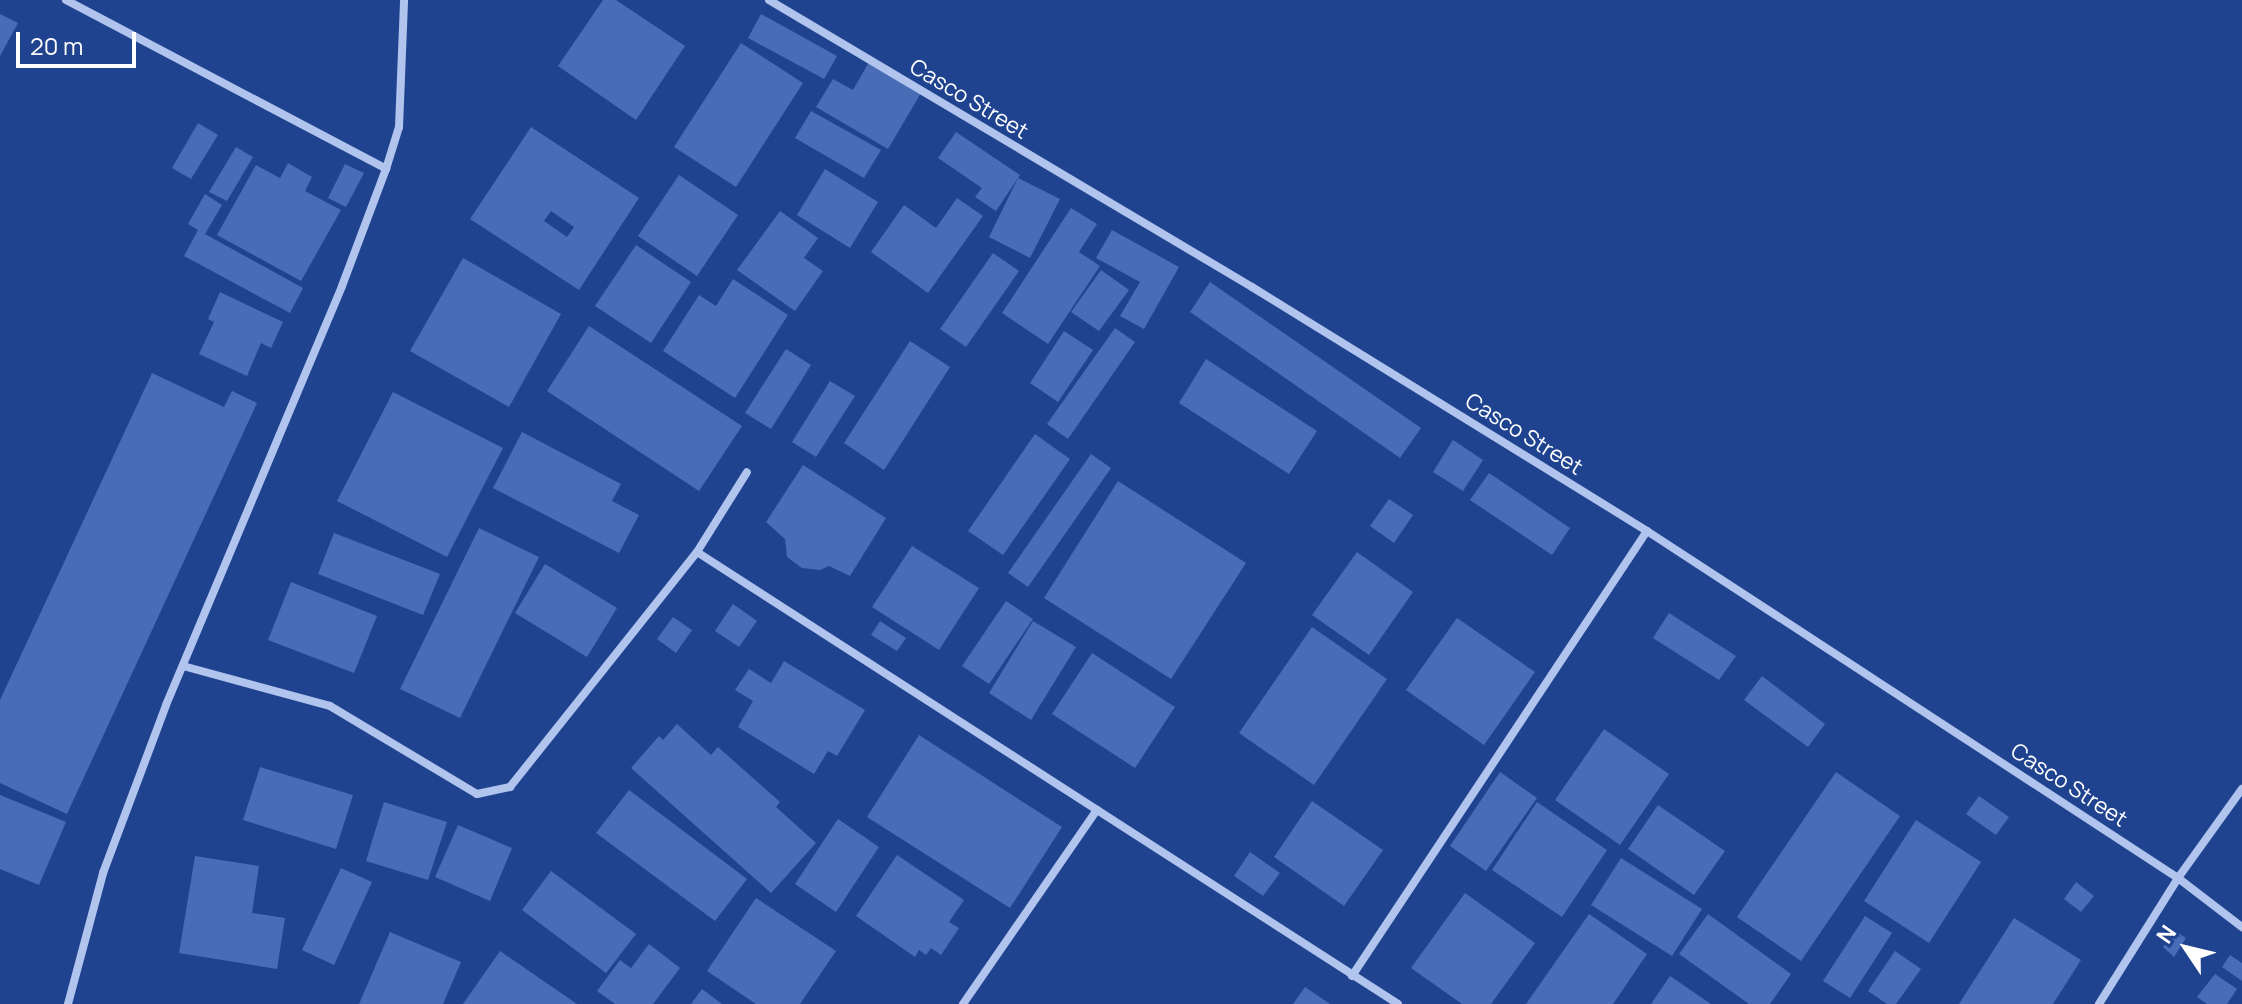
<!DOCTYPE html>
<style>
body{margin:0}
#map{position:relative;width:2242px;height:1004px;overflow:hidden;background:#204390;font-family:Manrope,sans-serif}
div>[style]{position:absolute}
.building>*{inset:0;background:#496cb7}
.street>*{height:8px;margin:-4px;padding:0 4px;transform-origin:4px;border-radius:4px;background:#b1c4ed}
span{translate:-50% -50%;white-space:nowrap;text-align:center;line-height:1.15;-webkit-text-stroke:8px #204390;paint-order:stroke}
.street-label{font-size:22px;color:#fff}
.north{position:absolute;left:2146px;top:908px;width:80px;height:80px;-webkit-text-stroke:6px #204390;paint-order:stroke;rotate:305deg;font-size:22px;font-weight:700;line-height:32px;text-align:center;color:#fff}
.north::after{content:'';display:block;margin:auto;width:28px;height:36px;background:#fff;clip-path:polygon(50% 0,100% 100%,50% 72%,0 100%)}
.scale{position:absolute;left:16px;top:32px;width:120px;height:36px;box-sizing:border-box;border:4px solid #fff;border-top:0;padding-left:10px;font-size:24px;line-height:28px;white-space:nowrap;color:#fff;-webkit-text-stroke:6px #204390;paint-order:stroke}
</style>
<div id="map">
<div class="building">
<div style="clip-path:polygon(603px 0,616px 0,685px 46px,636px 120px,558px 66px)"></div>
<div style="clip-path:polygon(0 14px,18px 23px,0 56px)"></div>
<div style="clip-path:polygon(761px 14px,837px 56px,824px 79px,748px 38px)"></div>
<div style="clip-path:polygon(741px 43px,803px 83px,736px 187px,674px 147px)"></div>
<div style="clip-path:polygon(869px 62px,921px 93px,888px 149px,816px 107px,833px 79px,853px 90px)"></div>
<div style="clip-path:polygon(811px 111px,881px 150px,864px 178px,795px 138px)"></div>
<div style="clip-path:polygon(198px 123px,218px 135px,191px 179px,172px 168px)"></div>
<div style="clip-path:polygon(evenodd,531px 127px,639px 198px,579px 290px,470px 219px,531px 127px,551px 211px,574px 227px,567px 237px,544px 221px,551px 211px)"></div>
<div style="clip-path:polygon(956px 132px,1020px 175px,996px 211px,975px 197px,982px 188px,938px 158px)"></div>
<div style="clip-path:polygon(236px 147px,253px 157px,227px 201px,209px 192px)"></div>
<div style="clip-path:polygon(288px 163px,312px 177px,305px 191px,341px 210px,301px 281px,217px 235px,256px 165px,280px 178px)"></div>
<div style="clip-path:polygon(345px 164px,364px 173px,346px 207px,328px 198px)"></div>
<div style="clip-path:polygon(825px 169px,878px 202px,850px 248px,797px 215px)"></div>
<div style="clip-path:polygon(679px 175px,738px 215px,697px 276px,638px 236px)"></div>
<div style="clip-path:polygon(1018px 178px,1060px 199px,1030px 258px,989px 237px)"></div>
<div style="clip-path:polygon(205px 194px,222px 205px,205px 234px,303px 288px,290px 313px,184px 256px,198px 230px,188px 224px)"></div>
<div style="clip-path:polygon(957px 198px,983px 216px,928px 293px,871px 252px,904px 205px,936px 228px)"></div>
<div style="clip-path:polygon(1071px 208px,1097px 224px,1079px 252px,1100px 266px,1048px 344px,1002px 313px)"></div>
<div style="clip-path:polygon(780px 211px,818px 238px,804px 258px,823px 271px,795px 311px,737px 270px)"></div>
<div style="clip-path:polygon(1112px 230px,1179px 267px,1144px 329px,1120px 316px,1140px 282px,1096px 258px)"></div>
<div style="clip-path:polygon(636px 245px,691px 282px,651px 343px,595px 306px)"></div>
<div style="clip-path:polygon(993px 253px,1019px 271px,966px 347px,940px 329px)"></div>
<div style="clip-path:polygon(463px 258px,561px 314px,509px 407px,410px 351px)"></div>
<div style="clip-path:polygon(1101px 270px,1129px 290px,1099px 331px,1071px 312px)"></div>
<div style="clip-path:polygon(733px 279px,788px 315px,735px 398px,663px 351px,699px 295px,716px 306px)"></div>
<div style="clip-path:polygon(1210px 282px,1421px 428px,1400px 458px,1190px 312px)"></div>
<div style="clip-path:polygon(220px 292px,283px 322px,271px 348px,261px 343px,247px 376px,199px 354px,214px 322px,208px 319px)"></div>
<div style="clip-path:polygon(589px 326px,742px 426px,699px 491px,547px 391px)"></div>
<div style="clip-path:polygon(1115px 328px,1135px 342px,1068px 439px,1047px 424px)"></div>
<div style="clip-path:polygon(1064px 331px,1093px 350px,1058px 402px,1030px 383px)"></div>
<div style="clip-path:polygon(910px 341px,950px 367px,884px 470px,844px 443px)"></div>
<div style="clip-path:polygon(786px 349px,811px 365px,771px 429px,745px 413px)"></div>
<div style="clip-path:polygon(1206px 359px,1317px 431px,1289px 474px,1179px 403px)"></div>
<div style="clip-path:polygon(152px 373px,224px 407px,232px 391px,257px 403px,67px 814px,0 783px,0 700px)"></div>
<div style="clip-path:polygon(830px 381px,855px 396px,816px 457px,792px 442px)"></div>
<div style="clip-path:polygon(393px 392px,503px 448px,447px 557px,337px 501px)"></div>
<div style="clip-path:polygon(522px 432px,621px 484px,612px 501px,639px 515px,619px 553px,493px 488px)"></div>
<div style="clip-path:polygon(1035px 434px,1070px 459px,1003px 555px,968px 531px)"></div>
<div style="clip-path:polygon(1453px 440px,1483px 460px,1463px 491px,1433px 472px)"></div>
<div style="clip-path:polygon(1091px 454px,1111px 468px,1028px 587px,1008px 573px)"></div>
<div style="clip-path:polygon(803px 465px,886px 518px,850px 576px,829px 566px,820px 570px,802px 568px,787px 557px,785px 539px,766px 522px)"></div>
<div style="clip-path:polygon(1489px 473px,1570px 528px,1552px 555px,1470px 500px)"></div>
<div style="clip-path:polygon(1118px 481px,1246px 563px,1171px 679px,1044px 598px)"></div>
<div style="clip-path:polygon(1389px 499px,1413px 515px,1394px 543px,1370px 526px)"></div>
<div style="clip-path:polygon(479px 528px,539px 557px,460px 718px,400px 689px)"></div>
<div style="clip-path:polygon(334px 533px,440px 574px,423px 615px,318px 574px)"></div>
<div style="clip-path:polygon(912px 546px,979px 588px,939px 650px,872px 607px)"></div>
<div style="clip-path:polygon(1357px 552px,1413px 592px,1369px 655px,1312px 615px)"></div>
<div style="clip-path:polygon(545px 564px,617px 608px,587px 657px,515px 613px)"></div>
<div style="clip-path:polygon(291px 582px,377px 616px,354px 673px,268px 640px)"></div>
<div style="clip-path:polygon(1006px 601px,1033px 619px,989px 684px,962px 666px)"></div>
<div style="clip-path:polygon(733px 604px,757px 621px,739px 647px,715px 631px)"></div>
<div style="clip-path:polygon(1669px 613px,1736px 656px,1719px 680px,1653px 638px)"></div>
<div style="clip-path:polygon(673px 617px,692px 630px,676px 653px,657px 639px)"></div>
<div style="clip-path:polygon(1457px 618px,1535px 672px,1484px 745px,1406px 690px)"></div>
<div style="clip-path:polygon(880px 621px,906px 638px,897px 651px,871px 635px)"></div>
<div style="clip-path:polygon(1033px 621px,1076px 647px,1031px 720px,989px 693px)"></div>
<div style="clip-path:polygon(1312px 627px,1387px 679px,1314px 785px,1239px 733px)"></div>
<div style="clip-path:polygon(1092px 653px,1175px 707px,1135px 768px,1052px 714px)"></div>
<div style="clip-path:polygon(784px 661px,865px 710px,837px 756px,828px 751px,814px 774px,738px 727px,753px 701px,735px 690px,749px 669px,771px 683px)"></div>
<div style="clip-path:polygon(1762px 676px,1825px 724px,1808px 747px,1744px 700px)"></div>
<div style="clip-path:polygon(677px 724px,711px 755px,718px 747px,780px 802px,776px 807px,816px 843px,771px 893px,631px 768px,659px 736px,663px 740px)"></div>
<div style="clip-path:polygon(1604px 729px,1669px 774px,1620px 845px,1555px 800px)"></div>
<div style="clip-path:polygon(919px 735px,1062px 827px,1010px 908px,867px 817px)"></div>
<div style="clip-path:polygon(260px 767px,353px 795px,336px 849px,243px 820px)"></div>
<div style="clip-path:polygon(1500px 772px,1537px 798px,1486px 871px,1450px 846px)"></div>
<div style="clip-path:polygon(1836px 772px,1900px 816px,1801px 961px,1737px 917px)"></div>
<div style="clip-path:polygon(629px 790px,747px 879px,715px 921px,596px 833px)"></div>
<div style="clip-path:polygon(0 795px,66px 822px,39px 885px,0 869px)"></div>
<div style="clip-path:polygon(1979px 796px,2009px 817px,1996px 835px,1966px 814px)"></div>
<div style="clip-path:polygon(1312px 801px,1383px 850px,1344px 906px,1274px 857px)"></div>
<div style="clip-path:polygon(384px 802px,447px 822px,428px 880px,366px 861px)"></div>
<div style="clip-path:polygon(1537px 802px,1607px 850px,1562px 917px,1492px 870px)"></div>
<div style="clip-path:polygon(1658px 805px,1725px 851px,1694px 895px,1628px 849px)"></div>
<div style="clip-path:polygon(838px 819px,879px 847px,836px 912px,795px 884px)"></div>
<div style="clip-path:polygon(1916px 820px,1981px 862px,1929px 943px,1864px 901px)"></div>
<div style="clip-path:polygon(458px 825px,512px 848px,490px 901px,435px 877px)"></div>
<div style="clip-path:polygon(1250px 852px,1280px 873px,1263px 896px,1234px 876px)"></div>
<div style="clip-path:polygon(897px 855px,964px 900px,949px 922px,959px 928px,941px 955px,931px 948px,926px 955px,919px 950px,915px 957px,856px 916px)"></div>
<div style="clip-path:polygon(195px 856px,259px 866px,252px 913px,285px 918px,277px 969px,179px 953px)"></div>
<div style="clip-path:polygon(1621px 858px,1702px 909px,1672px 956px,1591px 905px)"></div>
<div style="clip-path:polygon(341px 868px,372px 882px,334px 965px,302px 950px)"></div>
<div style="clip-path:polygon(551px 871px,636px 934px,606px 973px,522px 910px)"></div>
<div style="clip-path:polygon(2076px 882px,2094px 896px,2081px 912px,2064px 899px)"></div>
<div style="clip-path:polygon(1465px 893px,1535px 943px,1491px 1004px,1462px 1004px,1411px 968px)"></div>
<div style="clip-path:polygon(756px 898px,836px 951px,800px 1004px,756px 1004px,707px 971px)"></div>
<div style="clip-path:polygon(1589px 914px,1647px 954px,1613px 1004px,1526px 1004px)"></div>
<div style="clip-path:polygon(1708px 914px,1791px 974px,1770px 1004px,1749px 1004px,1679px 954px)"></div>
<div style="clip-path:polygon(1865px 916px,1892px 933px,1850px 998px,1823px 981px)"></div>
<div style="clip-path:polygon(2014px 918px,2081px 960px,2053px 1004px,1959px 1004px)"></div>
<div style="clip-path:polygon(2174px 930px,2186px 938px,2174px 957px,2163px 947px)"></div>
<div style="clip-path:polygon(390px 932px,461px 962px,443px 1004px,359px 1004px)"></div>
<div style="clip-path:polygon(649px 944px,680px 968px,653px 1004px,615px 1004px,597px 991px,620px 960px,631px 968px)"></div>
<div style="clip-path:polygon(500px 951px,577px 1004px,463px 1004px)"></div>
<div style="clip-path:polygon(1895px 951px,1921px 969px,1896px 1004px,1887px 1004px,1868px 991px)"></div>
<div style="clip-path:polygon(2230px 955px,2242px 963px,2242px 981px,2222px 967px)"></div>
<div style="clip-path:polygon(2215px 974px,2237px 989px,2227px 1004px,2207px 1004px,2197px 997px)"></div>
<div style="clip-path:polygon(1670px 976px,1711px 1004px,1651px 1004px)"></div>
<div style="clip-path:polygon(1305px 987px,1330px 1004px,1293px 1004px)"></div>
<div style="clip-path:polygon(702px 989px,722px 1004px,691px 1004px)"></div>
</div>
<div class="street">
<div style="left:66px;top:0;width:362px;rotate:27.8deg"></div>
<div style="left:769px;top:0;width:562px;rotate:30.72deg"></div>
<div style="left:1252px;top:287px;width:464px;rotate:31.7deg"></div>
<div style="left:1647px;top:531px;width:634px;rotate:33.16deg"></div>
<div style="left:2178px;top:878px;width:81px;rotate:37.4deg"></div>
<div style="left:697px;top:552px;width:834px;rotate:32.81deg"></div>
<div style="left:183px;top:666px;width:152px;rotate:15.2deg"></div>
<div style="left:330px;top:706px;width:171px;rotate:30.9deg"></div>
<div style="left:477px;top:794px;width:34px;rotate:-12deg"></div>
<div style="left:510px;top:787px;width:300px;rotate:-51.5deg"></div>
<div style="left:697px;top:552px;width:94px;rotate:-58deg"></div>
<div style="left:1352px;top:976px;width:534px;rotate:-56.46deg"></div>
<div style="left:68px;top:1004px;width:136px;rotate:-75deg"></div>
<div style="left:103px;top:873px;width:179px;rotate:-69.4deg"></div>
<div style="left:166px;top:705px;width:454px;rotate:-67.2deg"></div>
<div style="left:342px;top:286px;width:125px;rotate:-69.4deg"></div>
<div style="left:386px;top:169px;width:44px;rotate:-72.8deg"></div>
<div style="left:399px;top:127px;width:127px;rotate:-87.7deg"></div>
<div style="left:963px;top:1004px;width:236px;rotate:-55.4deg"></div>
<div style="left:2099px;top:1004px;width:149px;rotate:-57.9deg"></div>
<div style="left:2178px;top:878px;width:110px;rotate:-54.3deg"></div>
</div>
<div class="street-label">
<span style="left:969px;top:99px;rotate:31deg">Casco Street</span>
<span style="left:1524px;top:434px;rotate:32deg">Casco Street</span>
<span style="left:2069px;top:785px;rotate:33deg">Casco Street</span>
</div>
<div class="north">N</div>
<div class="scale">20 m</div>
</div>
